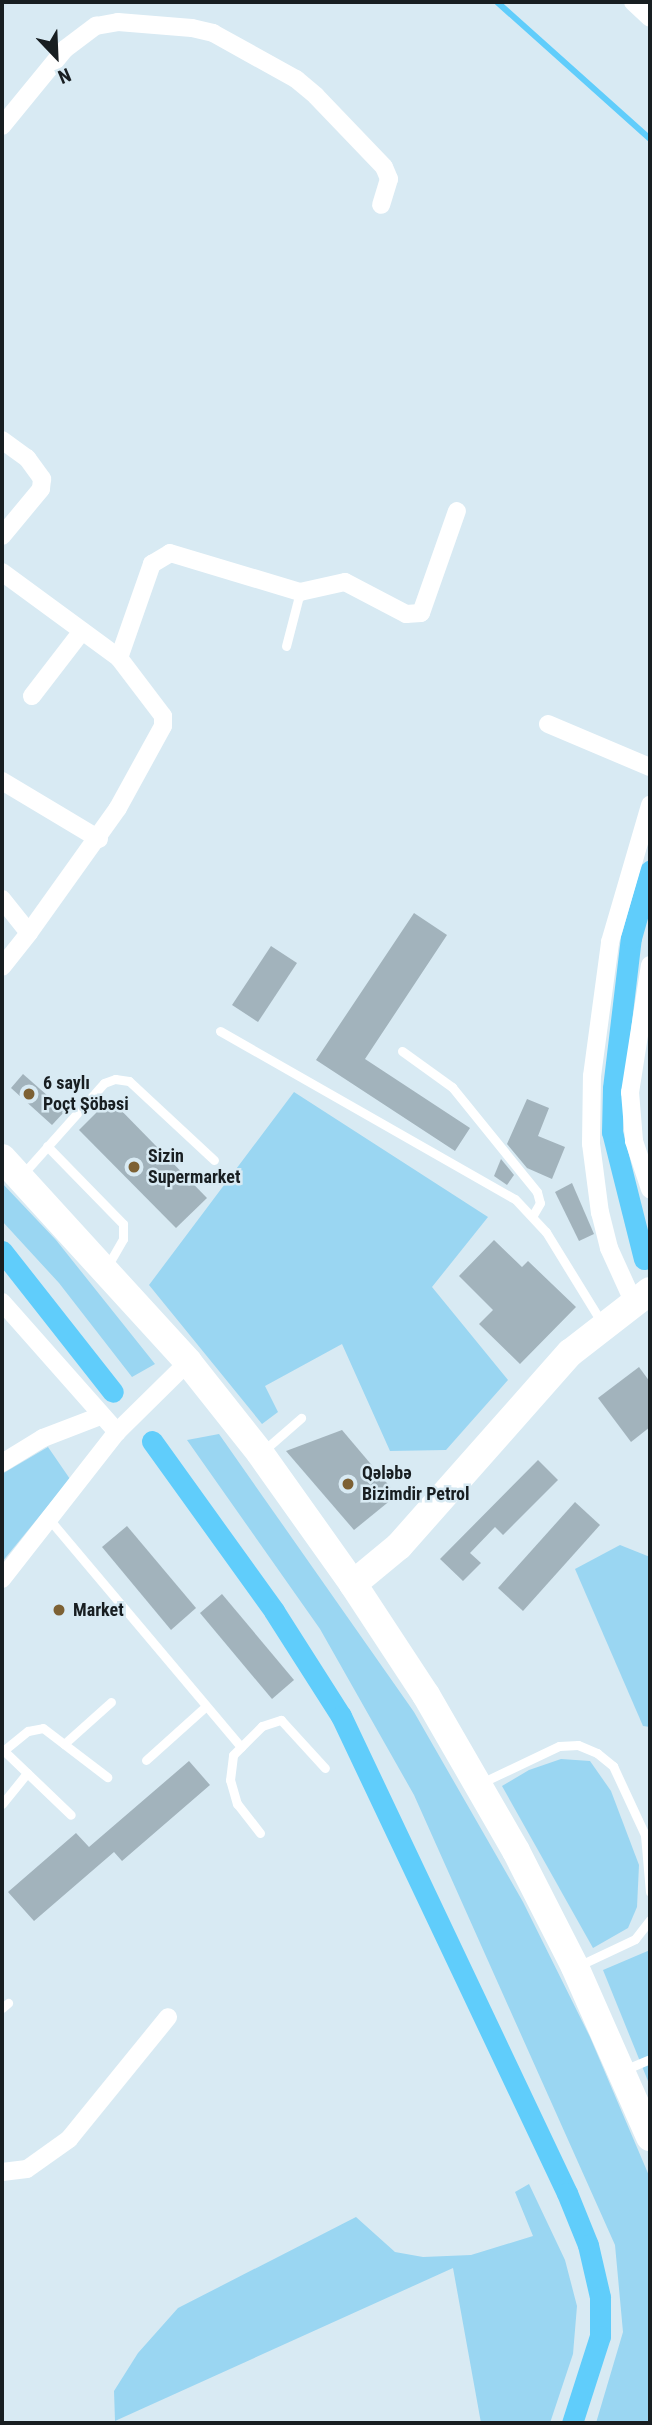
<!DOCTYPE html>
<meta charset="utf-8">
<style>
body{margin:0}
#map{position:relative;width:652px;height:2425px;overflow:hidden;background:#d8eaf3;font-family:"Roboto Condensed",sans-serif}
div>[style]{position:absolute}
.green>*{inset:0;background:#9ad6f2}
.stream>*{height:6px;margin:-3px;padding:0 3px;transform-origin:3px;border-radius:3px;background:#60cdfb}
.canal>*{height:21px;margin:-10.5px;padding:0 10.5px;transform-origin:10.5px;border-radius:10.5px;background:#60cdfb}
.building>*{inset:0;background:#a2b3bc}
.service>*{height:9px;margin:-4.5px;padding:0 4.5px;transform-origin:4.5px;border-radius:4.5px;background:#fff}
.minor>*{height:18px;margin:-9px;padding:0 9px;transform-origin:9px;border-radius:9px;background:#fff}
.primary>*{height:28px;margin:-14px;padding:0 14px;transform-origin:14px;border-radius:14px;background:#fff}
.dots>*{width:19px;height:19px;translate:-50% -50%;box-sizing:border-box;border:4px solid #d8eaf3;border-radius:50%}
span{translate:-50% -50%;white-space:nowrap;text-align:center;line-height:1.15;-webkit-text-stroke:5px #d8eaf3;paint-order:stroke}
.poi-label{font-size:18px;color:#181e21;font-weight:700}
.left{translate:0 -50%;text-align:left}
.frame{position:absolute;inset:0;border:4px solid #181e21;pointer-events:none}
.north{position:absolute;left:21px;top:21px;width:70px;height:70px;-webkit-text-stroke:5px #d8eaf3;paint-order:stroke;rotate:157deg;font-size:19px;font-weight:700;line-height:28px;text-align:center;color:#181e21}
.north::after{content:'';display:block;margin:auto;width:24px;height:32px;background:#181e21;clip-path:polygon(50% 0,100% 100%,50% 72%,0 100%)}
</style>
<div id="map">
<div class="green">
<div style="clip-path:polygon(294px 1092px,488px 1217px,432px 1287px,508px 1380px,446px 1450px,390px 1451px,342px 1344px,265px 1386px,278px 1412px,262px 1424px,149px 1285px)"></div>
<div style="clip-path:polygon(2px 1183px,56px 1240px,155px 1364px,132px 1377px,59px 1283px,2px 1221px)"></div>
<div style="clip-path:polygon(219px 1434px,414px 1712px,523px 1902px,590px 2037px,650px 2178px,650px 2423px,596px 2423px,623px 2332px,615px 2245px,414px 1795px,320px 1629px,187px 1440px)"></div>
<div style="clip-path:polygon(48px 1447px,70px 1479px,2px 1562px,2px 1474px)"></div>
<div style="clip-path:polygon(620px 1545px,650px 1557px,650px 1727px,643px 1726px,575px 1569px)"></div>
<div style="clip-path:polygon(561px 1759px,590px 1761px,611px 1791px,639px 1865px,637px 1907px,628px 1928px,593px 1948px,502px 1786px,529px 1770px)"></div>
<div style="clip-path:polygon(650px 1950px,650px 2086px,603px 1970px)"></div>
<div style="clip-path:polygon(529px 2184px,565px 2260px,577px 2306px,573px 2354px,550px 2423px,481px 2423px,453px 2268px,115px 2421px,114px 2391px,138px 2353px,178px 2308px,356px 2217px,395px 2252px,423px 2257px,471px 2255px,533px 2236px,515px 2192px)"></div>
</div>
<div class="stream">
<div style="left:497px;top:2px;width:205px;rotate:41.8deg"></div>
</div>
<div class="canal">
<div style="left:2px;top:1251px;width:179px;rotate:51.8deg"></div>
<div style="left:644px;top:1259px;width:131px;rotate:-104.1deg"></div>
<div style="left:612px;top:1132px;width:44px;rotate:-88.7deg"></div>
<div style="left:613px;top:1088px;width:151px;rotate:-83.2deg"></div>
<div style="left:631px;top:938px;width:70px;rotate:-74.2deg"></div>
<div style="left:152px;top:1441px;width:209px;rotate:54.3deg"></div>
<div style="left:274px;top:1611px;width:125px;rotate:57.5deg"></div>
<div style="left:341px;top:1716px;width:528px;rotate:64.65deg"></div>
<div style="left:567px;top:2193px;width:56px;rotate:68deg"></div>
<div style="left:588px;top:2245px;width:53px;rotate:77deg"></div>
<div style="left:600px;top:2297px;width:39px;rotate:90deg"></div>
<div style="left:600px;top:2336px;width:91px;rotate:107.8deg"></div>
</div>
<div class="building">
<div style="clip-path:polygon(414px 913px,447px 935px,365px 1059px,470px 1128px,455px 1151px,316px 1060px)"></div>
<div style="clip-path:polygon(271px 946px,297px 963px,258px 1022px,232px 1005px)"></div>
<div style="clip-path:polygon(23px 1074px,65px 1111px,52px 1125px,11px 1088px)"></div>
<div style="clip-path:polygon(110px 1099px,207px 1198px,176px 1228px,79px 1130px)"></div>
<div style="clip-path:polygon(527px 1099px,549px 1108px,538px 1136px,565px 1147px,552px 1179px,527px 1168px,507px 1144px)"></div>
<div style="clip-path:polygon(501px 1159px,514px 1175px,507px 1185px,494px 1176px)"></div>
<div style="clip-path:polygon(572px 1183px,594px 1234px,579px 1241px,555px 1192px)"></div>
<div style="clip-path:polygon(494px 1240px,522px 1267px,528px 1261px,576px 1307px,520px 1364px,479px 1324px,493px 1310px,459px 1276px)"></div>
<div style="clip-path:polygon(639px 1367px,650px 1382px,650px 1427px,631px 1442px,598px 1398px)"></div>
<div style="clip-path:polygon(342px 1430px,397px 1495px,354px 1530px,286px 1451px)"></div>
<div style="clip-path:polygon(538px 1460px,558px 1480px,503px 1535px,495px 1527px,470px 1553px,481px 1563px,463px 1581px,440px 1559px)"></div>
<div style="clip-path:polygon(575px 1502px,600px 1525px,523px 1611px,498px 1588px)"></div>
<div style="clip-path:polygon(127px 1526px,196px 1608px,171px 1630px,102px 1547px)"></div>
<div style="clip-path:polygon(222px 1594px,294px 1680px,272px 1699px,200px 1613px)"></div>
<div style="clip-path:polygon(189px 1761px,210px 1785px,122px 1861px,114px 1852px,34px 1921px,8px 1892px,76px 1833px,89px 1847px)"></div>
</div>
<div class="service">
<div style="left:286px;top:646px;width:56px;rotate:-75.5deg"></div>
<div style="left:220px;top:1031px;width:339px;rotate:29.7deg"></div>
<div style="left:515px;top:1199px;width:45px;rotate:46.8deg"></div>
<div style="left:546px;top:1232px;width:107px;rotate:58.4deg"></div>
<div style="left:402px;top:1051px;width:62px;rotate:35.8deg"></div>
<div style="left:452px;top:1087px;width:135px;rotate:51deg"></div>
<div style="left:537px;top:1192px;width:11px;rotate:75deg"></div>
<div style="left:540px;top:1203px;width:14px;rotate:120deg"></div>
<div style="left:47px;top:1146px;width:109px;rotate:45.7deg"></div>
<div style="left:123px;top:1224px;width:15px;rotate:90deg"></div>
<div style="left:123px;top:1239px;width:32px;rotate:120deg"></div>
<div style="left:22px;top:1175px;width:123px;rotate:-48.3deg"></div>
<div style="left:104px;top:1083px;width:12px;rotate:-20deg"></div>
<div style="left:115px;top:1079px;width:14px;rotate:8deg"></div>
<div style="left:129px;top:1081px;width:116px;rotate:42.9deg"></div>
<div style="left:262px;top:1452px;width:52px;rotate:-41.1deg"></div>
<div style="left:49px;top:1519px;width:298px;rotate:49.9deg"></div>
<div style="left:64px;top:1744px;width:63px;rotate:-41.8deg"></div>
<div style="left:2px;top:1749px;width:95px;rotate:43.7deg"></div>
<div style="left:3px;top:1751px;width:32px;rotate:-39deg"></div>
<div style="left:28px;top:1731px;width:15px;rotate:-11deg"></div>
<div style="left:43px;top:1728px;width:81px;rotate:37.4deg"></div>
<div style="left:146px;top:1760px;width:78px;rotate:-41.9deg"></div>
<div style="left:481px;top:1783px;width:86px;rotate:-25.4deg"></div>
<div style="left:559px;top:1746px;width:19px;rotate:-3deg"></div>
<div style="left:578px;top:1745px;width:21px;rotate:23deg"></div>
<div style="left:597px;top:1753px;width:21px;rotate:39deg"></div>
<div style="left:613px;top:1766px;width:76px;rotate:65.1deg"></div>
<div style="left:645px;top:1835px;width:57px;rotate:85deg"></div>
<div style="left:2px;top:1804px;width:40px;rotate:-51deg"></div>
<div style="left:260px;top:1833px;width:37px;rotate:-128deg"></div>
<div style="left:237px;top:1804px;width:25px;rotate:-106deg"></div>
<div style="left:230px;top:1780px;width:25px;rotate:-83deg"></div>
<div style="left:233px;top:1755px;width:41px;rotate:-45deg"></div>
<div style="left:262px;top:1726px;width:20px;rotate:-18deg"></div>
<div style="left:281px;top:1720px;width:65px;rotate:47.5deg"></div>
<div style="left:578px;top:1966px;width:63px;rotate:-25.3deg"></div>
<div style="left:635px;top:1939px;width:24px;rotate:-52deg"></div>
<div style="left:2px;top:2008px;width:8px;rotate:-40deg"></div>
<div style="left:624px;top:2070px;width:28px;rotate:-23deg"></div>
</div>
<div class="minor">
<div style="left:633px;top:2px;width:23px;rotate:43deg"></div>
<div style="left:2px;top:126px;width:99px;rotate:-50.7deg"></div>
<div style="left:65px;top:49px;width:39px;rotate:-37deg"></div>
<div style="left:96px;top:26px;width:22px;rotate:-10deg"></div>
<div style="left:118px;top:22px;width:74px;rotate:4.6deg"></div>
<div style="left:192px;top:28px;width:22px;rotate:13deg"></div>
<div style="left:213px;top:33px;width:95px;rotate:29deg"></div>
<div style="left:296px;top:79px;width:26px;rotate:40deg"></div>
<div style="left:316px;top:96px;width:98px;rotate:46.2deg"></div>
<div style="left:384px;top:167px;width:13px;rotate:67deg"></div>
<div style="left:389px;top:179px;width:27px;rotate:107deg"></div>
<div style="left:2px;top:440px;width:31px;rotate:36deg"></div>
<div style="left:27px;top:458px;width:26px;rotate:54deg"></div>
<div style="left:42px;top:479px;width:10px;rotate:96deg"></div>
<div style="left:41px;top:489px;width:61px;rotate:129.7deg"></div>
<div style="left:2px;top:572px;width:145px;rotate:36.3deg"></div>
<div style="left:119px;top:658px;width:73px;rotate:52.8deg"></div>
<div style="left:163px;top:716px;width:10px;rotate:90deg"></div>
<div style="left:163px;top:726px;width:94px;rotate:118.8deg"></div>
<div style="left:118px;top:808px;width:153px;rotate:125.5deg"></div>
<div style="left:119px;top:658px;width:100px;rotate:-70.7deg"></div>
<div style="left:152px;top:564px;width:21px;rotate:-31deg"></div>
<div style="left:170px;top:553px;width:136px;rotate:16.7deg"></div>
<div style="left:300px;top:592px;width:46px;rotate:-12.5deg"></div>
<div style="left:345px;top:582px;width:69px;rotate:27.7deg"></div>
<div style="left:406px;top:614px;width:15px;rotate:-4deg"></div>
<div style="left:421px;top:613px;width:108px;rotate:-70.6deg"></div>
<div style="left:32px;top:696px;width:82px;rotate:-52.4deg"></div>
<div style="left:548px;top:724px;width:111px;rotate:22.9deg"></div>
<div style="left:2px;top:781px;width:113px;rotate:30.9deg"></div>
<div style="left:2px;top:899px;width:43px;rotate:51.5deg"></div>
<div style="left:29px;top:933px;width:43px;rotate:128.5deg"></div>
<div style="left:650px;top:965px;width:129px;rotate:98.9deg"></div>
<div style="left:630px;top:1092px;width:49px;rotate:85.3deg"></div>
<div style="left:634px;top:1141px;width:51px;rotate:71.6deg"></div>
<div style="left:633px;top:1301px;width:58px;rotate:-114.4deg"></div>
<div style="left:609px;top:1248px;width:36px;rotate:-104deg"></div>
<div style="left:600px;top:1213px;width:70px;rotate:-97.4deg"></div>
<div style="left:591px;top:1144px;width:68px;rotate:-89.2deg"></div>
<div style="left:592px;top:1076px;width:135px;rotate:-82.3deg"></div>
<div style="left:610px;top:942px;width:143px;rotate:-73.7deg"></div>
<div style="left:2px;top:1302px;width:174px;rotate:48.5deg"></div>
<div style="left:2px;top:1463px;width:48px;rotate:-31.4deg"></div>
<div style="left:43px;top:1438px;width:61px;rotate:-21.1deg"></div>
<div style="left:2px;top:1579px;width:187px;rotate:-52deg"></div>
<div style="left:117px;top:1432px;width:100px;rotate:-44.6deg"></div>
<div style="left:2px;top:2172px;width:25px;rotate:-7deg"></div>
<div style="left:27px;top:2169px;width:52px;rotate:-35.5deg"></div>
<div style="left:69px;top:2139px;width:157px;rotate:-50.9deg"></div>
</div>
<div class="primary">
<div style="left:2px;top:1158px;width:276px;rotate:47.6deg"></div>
<div style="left:188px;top:1362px;width:116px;rotate:51.6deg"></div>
<div style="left:260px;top:1453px;width:161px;rotate:54.6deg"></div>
<div style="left:353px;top:1584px;width:133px;rotate:56.7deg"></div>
<div style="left:426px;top:1695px;width:180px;rotate:60deg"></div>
<div style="left:516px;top:1851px;width:130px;rotate:63deg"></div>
<div style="left:575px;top:1967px;width:186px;rotate:66.2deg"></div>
<div style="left:353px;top:1584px;width:60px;rotate:-39.6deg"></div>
<div style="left:399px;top:1546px;width:258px;rotate:-48.5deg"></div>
<div style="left:570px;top:1353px;width:101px;rotate:-37.8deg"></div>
</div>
<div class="dots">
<div style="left:29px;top:1094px;background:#7d6134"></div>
<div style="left:134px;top:1167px;background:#7d6134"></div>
<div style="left:348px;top:1484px;background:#7d6134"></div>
<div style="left:59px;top:1610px;background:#7d6134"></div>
</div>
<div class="poi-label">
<span class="left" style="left:43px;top:1094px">6 saylı<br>Poçt Şöbəsi</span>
<span class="left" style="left:148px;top:1167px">Sizin<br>Supermarket</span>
<span class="left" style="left:362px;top:1484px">Qələbə<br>Bizimdir Petrol</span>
<span class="left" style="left:73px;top:1610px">Market</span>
</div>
<div class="frame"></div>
<div class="north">N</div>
</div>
